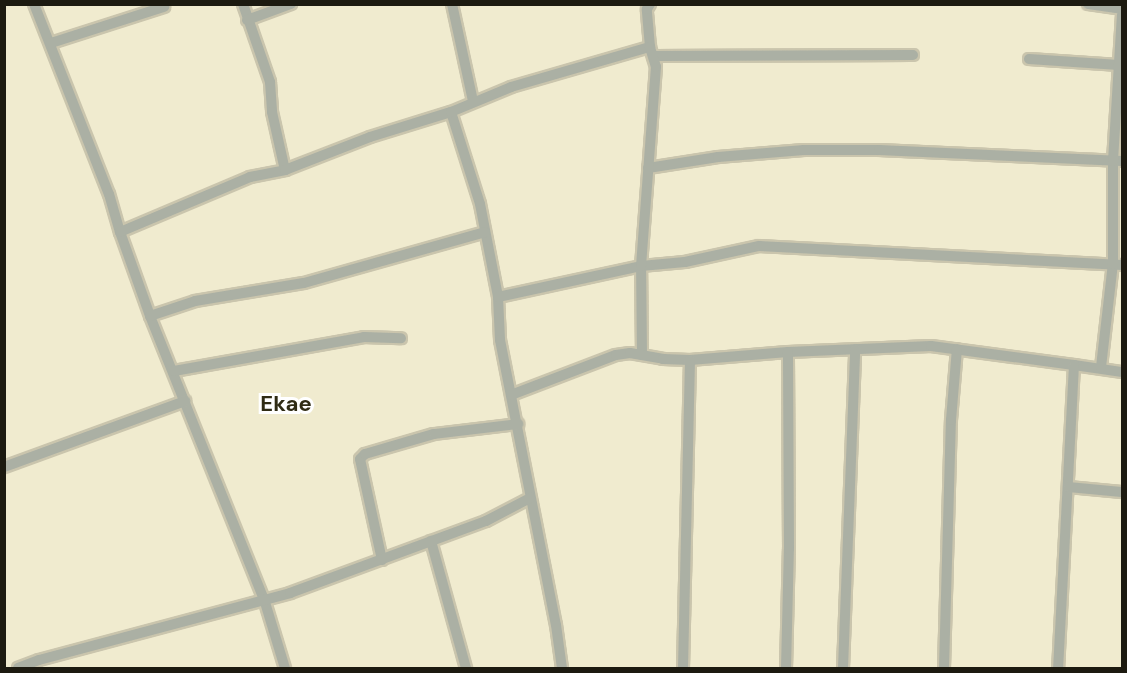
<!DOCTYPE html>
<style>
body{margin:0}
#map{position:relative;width:1127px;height:673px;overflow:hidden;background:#f0ebcf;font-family:"DM Sans",sans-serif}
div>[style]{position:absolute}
.roads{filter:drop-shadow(2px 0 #cac5ad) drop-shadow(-2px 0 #cac5ad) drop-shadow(0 2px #cac5ad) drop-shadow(0 -2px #cac5ad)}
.minor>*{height:10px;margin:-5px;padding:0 5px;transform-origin:5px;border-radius:5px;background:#abb0a4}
span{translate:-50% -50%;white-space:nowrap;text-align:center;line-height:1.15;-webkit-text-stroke:6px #fff;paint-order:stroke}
.quarter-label{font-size:22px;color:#2f2b14;font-weight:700}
.frame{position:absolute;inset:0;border:6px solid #1c1a10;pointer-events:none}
</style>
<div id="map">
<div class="roads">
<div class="minor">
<div style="left:34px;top:4px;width:204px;rotate:68.5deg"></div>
<div style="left:109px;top:194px;width:40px;rotate:74deg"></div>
<div style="left:120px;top:232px;width:89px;rotate:70.3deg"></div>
<div style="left:150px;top:316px;width:305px;rotate:68.1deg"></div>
<div style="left:264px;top:599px;width:72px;rotate:73.1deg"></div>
<div style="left:243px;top:4px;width:83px;rotate:70.9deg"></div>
<div style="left:270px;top:82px;width:30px;rotate:86deg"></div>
<div style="left:272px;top:112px;width:59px;rotate:77.4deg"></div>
<div style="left:452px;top:4px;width:99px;rotate:77.8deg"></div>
<div style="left:1088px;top:4px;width:34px;rotate:8deg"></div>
<div style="left:247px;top:20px;width:47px;rotate:-20deg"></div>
<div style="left:51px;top:43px;width:119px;rotate:-17.7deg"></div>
<div style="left:654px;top:56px;width:259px;rotate:-0.2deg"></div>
<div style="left:1029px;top:59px;width:90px;rotate:3.8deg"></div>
<div style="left:451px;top:112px;width:96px;rotate:72.5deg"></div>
<div style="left:480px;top:204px;width:95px;rotate:79deg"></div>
<div style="left:498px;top:297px;width:43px;rotate:87.3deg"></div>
<div style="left:500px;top:340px;width:290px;rotate:78.9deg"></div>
<div style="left:556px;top:625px;width:43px;rotate:82.1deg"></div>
<div style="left:648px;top:168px;width:71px;rotate:-8.9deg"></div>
<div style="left:718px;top:157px;width:86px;rotate:-4.7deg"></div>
<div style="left:804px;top:150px;width:75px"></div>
<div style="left:879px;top:150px;width:243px;rotate:2.6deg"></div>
<div style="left:120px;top:232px;width:141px;rotate:-22.9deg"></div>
<div style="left:250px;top:177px;width:36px;rotate:-11deg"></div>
<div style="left:285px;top:170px;width:91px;rotate:-21.2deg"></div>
<div style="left:370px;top:137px;width:85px;rotate:-17.2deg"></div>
<div style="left:451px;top:112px;width:65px;rotate:-22.6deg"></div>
<div style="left:511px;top:87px;width:145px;rotate:-16.1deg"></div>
<div style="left:650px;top:47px;width:38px;rotate:-95deg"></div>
<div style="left:647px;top:9px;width:6px;rotate:-59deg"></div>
<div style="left:498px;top:297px;width:146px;rotate:-12.2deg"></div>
<div style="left:641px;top:266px;width:44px;rotate:-5.2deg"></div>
<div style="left:685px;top:262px;width:76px;rotate:-12.2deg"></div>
<div style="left:759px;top:246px;width:363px;rotate:3deg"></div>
<div style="left:150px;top:316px;width:47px;rotate:-18.4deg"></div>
<div style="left:195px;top:301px;width:110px;rotate:-9.4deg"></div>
<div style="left:304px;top:283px;width:188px;rotate:-15.7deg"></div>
<div style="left:642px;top:355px;width:89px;rotate:-90.6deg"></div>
<div style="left:641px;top:266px;width:200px;rotate:-85.7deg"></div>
<div style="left:656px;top:67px;width:21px;rotate:-107deg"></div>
<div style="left:1074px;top:365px;width:49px;rotate:8.3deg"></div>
<div style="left:1101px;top:367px;width:104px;rotate:-83.4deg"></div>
<div style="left:1113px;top:264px;width:103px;rotate:-90deg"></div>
<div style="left:1113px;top:161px;width:146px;rotate:-86.5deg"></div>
<div style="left:174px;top:371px;width:193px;rotate:-10.1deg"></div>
<div style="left:364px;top:337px;width:37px;rotate:2deg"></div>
<div style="left:511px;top:395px;width:112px;rotate:-20.9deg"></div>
<div style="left:616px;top:355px;width:14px;rotate:-8deg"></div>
<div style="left:630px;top:353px;width:34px;rotate:10deg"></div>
<div style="left:663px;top:359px;width:27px;rotate:2deg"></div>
<div style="left:690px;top:360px;width:98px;rotate:-4.7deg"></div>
<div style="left:788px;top:352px;width:143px;rotate:-2.4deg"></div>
<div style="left:931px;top:346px;width:144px;rotate:7.6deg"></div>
<div style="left:1074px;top:365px;width:303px;rotate:93deg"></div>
<div style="left:4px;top:467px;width:193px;rotate:-20deg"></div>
<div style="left:1068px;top:487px;width:54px;rotate:5.3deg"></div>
<div style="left:431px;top:541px;width:132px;rotate:74.6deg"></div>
<div style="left:382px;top:560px;width:103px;rotate:-102.3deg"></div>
<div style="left:360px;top:459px;width:7px;rotate:-45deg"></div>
<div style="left:365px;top:454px;width:72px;rotate:-16.2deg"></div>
<div style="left:434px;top:434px;width:85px;rotate:-6.8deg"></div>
<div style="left:18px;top:668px;width:22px;rotate:-21deg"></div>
<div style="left:39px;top:660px;width:260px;rotate:-14.9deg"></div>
<div style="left:290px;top:593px;width:209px;rotate:-20.2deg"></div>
<div style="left:486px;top:521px;width:50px;rotate:-27.6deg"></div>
<div style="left:683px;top:668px;width:308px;rotate:-88.7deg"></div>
<div style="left:786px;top:668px;width:119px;rotate:-88.6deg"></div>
<div style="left:789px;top:549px;width:197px;rotate:-90.3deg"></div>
<div style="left:843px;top:668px;width:319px;rotate:-87.8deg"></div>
<div style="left:944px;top:668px;width:248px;rotate:-88.4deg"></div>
<div style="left:951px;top:420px;width:71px;rotate:-85.2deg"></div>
</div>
</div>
<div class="quarter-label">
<span style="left:286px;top:404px">Ekae</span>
</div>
<div class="frame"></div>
</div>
